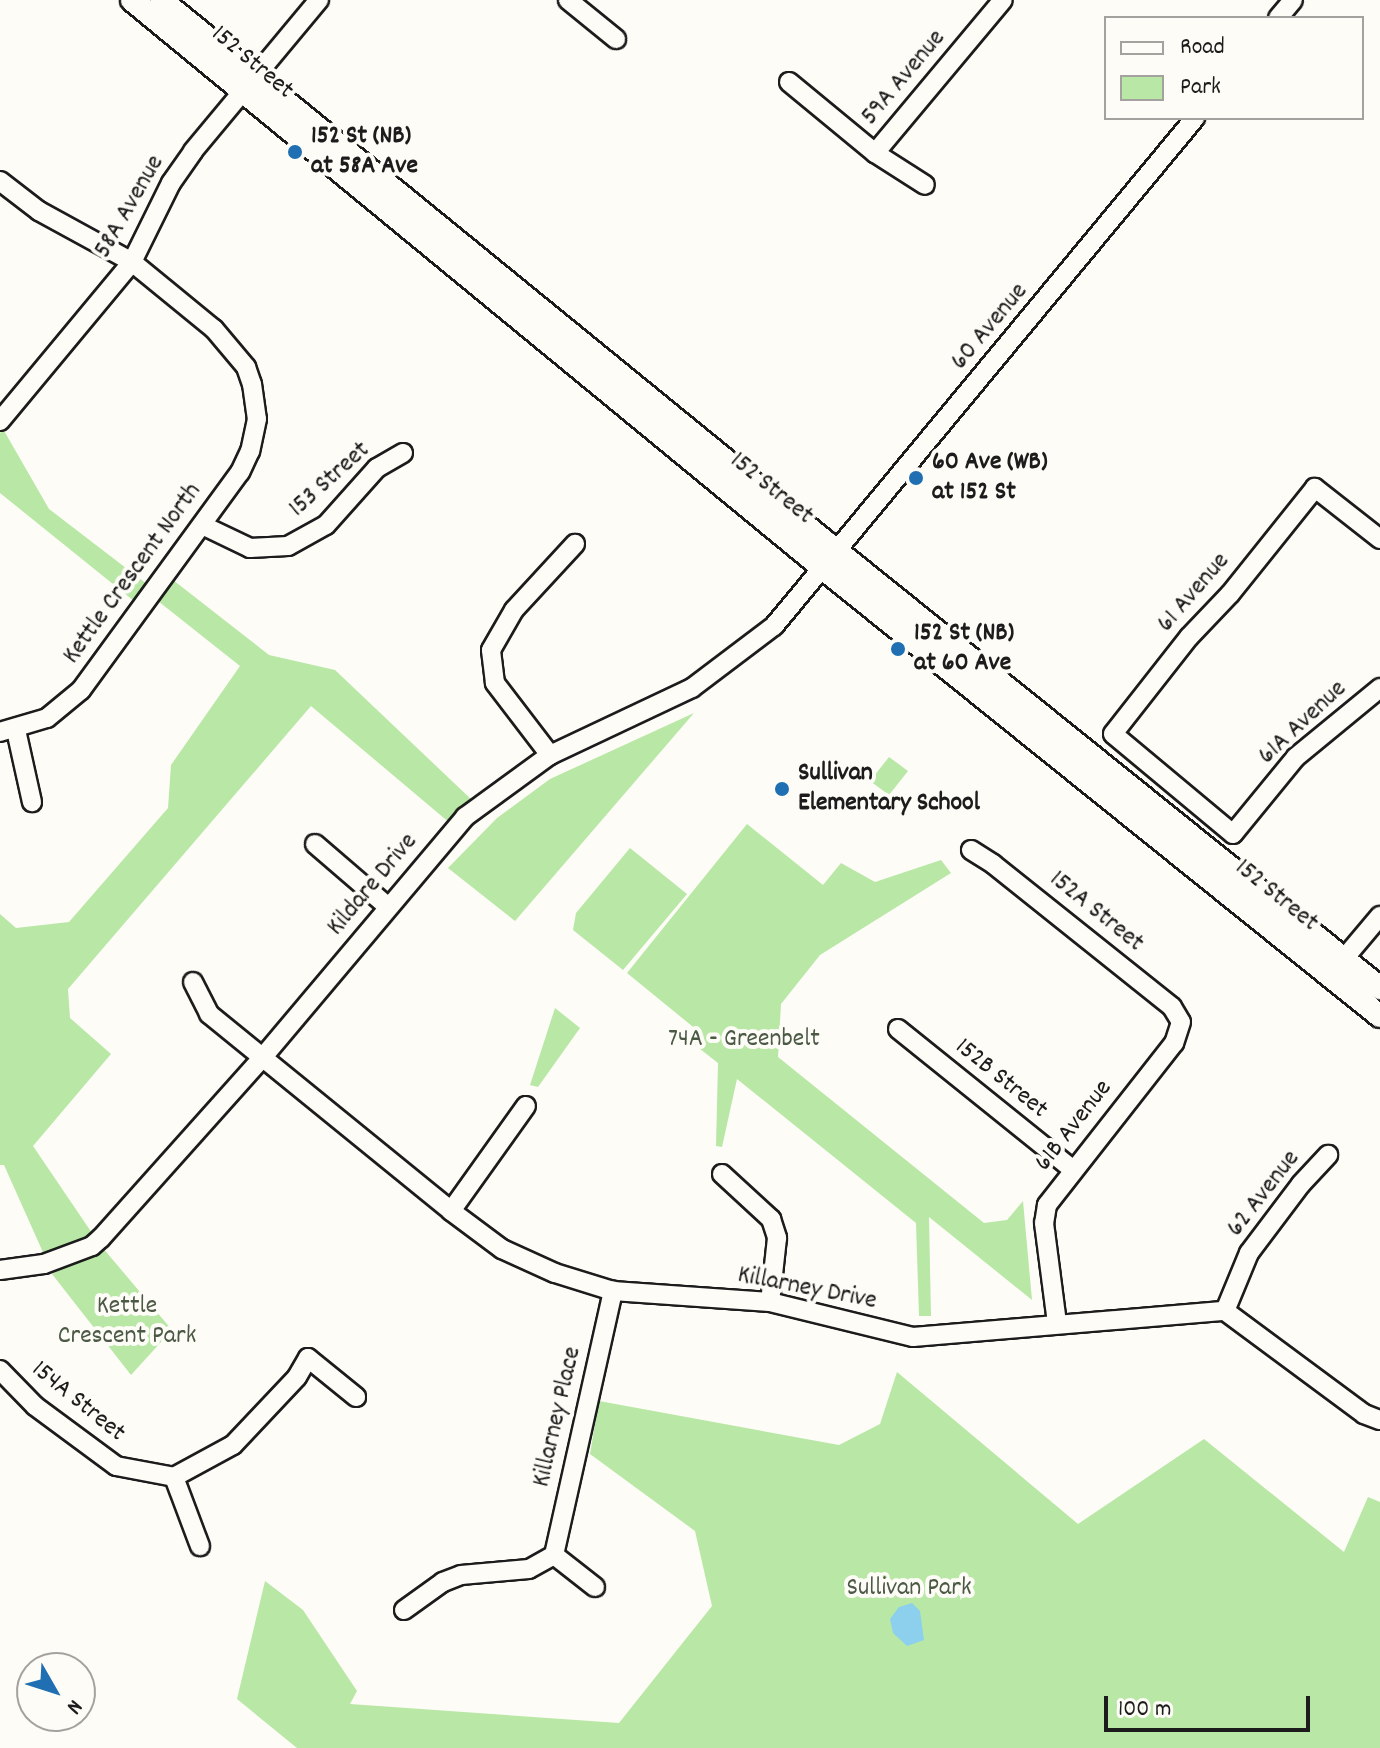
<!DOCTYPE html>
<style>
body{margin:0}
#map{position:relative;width:1380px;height:1748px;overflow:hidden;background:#fdfcf7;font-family:Dekko,sans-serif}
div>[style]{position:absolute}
.green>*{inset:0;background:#b9e7a5}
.water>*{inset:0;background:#8dd0ee}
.roads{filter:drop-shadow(2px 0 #1c1c1c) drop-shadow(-2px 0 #1c1c1c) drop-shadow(0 2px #1c1c1c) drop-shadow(0 -2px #1c1c1c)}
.minor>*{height:18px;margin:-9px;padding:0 9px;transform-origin:9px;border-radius:9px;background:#fdfcf7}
.major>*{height:22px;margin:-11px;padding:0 11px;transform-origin:11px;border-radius:11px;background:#fdfcf7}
.dots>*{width:22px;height:22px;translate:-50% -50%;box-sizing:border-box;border:4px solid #fdfcf7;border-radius:50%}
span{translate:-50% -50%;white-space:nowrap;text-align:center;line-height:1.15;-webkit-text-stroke:8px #fdfcf7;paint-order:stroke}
.street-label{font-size:26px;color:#1c1c1c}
.poi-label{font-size:26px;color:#1c1c1c;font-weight:700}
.left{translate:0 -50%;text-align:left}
.park-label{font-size:26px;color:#4b5945}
.legend{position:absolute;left:1104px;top:16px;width:260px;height:104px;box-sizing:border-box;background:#fdfcf7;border:2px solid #a3a29f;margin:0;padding:10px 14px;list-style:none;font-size:24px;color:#1c1c1c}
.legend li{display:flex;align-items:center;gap:16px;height:40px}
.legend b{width:40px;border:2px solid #a3a29f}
.north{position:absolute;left:16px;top:1652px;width:80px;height:80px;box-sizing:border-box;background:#fdfcf7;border:2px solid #a3a29f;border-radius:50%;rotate:129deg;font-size:22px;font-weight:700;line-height:32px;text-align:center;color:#1c1c1c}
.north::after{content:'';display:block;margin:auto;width:28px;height:36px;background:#1f6fb2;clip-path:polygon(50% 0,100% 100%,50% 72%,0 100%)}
.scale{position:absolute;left:1104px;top:1696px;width:206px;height:36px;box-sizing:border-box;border:4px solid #1c1c1c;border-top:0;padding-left:10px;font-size:24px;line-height:28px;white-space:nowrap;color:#1c1c1c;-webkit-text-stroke:6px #fdfcf7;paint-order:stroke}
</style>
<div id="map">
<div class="green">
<div style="clip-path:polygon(3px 429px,49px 509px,152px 588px,139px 605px,0 493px,0 433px)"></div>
<div style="clip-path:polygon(173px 580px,269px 655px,335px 670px,473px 801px,451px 824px,311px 706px,68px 989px,70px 1018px,111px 1054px,33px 1146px,94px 1236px,46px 1259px,4px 1165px,0 1165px,0 914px,16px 928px,69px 922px,168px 808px,171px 765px,240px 666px,158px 601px)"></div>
<div style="clip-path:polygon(694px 713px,515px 921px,448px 868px,497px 818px,550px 779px)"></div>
<div style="clip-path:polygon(889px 757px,908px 771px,889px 795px,870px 781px)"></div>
<div style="clip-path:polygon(747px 824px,823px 885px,841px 863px,875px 882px,941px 860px,951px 873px,820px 955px,781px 1004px,778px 1057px,984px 1223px,1007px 1220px,1023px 1201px,1032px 1300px,929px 1217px,931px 1316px,919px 1316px,916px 1223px,737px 1079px,722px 1147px,716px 1146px,718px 1063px,695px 1045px,703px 1035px,627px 973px)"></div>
<div style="clip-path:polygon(630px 848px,687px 894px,623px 970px,573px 930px,576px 913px)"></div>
<div style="clip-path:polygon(555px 1008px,580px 1028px,538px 1087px,530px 1085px)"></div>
<div style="clip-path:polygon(102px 1247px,172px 1330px,131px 1375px,52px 1274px)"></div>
<div style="clip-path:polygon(897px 1372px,1078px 1524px,1204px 1439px,1344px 1552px,1368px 1497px,1380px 1502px,1380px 1748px,297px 1748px,237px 1699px,265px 1581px,303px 1610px,357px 1691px,350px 1704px,619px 1723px,712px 1606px,695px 1531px,590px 1454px,599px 1401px,839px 1445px,880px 1424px)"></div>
</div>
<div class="water">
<div style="clip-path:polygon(912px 1603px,920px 1611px,924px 1640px,907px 1646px,893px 1633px,890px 1619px,899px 1607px)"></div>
</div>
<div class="roads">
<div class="minor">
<div style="left:568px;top:0;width:62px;rotate:39.1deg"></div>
<div style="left:1278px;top:18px;width:23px;rotate:-50deg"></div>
<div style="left:789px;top:82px;width:112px;rotate:39.5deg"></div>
<div style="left:875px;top:153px;width:59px;rotate:32.6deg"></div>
<div style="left:875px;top:153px;width:199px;rotate:-50.1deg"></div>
<div style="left:0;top:181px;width:49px;rotate:37.6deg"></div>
<div style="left:39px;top:211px;width:106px;rotate:28.7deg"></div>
<div style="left:132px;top:262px;width:106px;rotate:39.3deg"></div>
<div style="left:214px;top:329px;width:50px;rotate:49.9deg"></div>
<div style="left:246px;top:367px;width:18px;rotate:71deg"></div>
<div style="left:252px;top:384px;width:35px;rotate:82deg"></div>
<div style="left:257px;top:419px;width:33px;rotate:102deg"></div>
<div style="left:250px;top:451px;width:23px;rotate:115deg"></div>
<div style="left:240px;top:472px;width:270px;rotate:126.1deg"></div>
<div style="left:81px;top:690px;width:44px;rotate:140.5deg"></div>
<div style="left:47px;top:718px;width:49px;rotate:163.4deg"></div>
<div style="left:0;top:421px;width:207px;rotate:-50.3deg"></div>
<div style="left:132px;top:262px;width:88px;rotate:-63.7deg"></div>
<div style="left:171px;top:183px;width:39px;rotate:-55deg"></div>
<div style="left:193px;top:151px;width:197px;rotate:-50.2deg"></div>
<div style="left:202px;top:525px;width:53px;rotate:25.6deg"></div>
<div style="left:250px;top:548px;width:38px;rotate:-3deg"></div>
<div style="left:288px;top:546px;width:43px;rotate:-28.9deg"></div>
<div style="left:326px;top:525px;width:76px;rotate:-48.2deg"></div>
<div style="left:377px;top:468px;width:30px;rotate:-30deg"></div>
<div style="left:1380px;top:539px;width:83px;rotate:-141.9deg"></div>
<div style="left:1315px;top:488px;width:136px;rotate:128.7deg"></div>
<div style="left:1230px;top:594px;width:59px;rotate:133.6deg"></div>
<div style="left:1189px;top:637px;width:123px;rotate:128.1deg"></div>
<div style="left:1113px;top:734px;width:156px;rotate:39.8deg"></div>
<div style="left:1233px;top:834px;width:99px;rotate:-50.7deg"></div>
<div style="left:1296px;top:757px;width:109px;rotate:-39.4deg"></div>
<div style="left:16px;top:730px;width:74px;rotate:77.5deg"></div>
<div style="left:550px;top:755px;width:91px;rotate:-127.4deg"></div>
<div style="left:495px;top:683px;width:33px;rotate:-97deg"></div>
<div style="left:491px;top:650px;width:46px;rotate:-60.1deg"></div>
<div style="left:514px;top:610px;width:90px;rotate:-47.3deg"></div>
<div style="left:315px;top:844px;width:95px;rotate:40.7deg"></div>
<div style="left:971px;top:850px;width:26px;rotate:32deg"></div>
<div style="left:993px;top:864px;width:229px;rotate:38.6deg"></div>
<div style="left:1172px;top:1007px;width:17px;rotate:59deg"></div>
<div style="left:1181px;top:1022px;width:22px;rotate:108deg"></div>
<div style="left:1174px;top:1043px;width:206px;rotate:128.1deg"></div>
<div style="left:1047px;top:1205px;width:18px;rotate:99deg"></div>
<div style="left:1044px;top:1223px;width:101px;rotate:82.6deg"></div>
<div style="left:1337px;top:967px;width:67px;rotate:-49.9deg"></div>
<div style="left:193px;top:982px;width:36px;rotate:63deg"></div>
<div style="left:209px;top:1014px;width:312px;rotate:39.1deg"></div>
<div style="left:451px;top:1211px;width:64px;rotate:36.7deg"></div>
<div style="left:502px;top:1249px;width:58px;rotate:24.4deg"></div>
<div style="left:555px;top:1273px;width:61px;rotate:17.2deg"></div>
<div style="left:613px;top:1291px;width:157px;rotate:4deg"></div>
<div style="left:770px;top:1302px;width:147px;rotate:13.8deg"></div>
<div style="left:913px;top:1337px;width:313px;rotate:-4.8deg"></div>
<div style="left:1225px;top:1311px;width:173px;rotate:36.5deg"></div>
<div style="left:1364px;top:1414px;width:17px;rotate:21deg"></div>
<div style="left:898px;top:1029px;width:223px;rotate:38.8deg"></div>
<div style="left:722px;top:1174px;width:67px;rotate:42.6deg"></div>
<div style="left:771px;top:1219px;width:20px;rotate:72deg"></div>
<div style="left:777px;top:1238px;width:64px;rotate:96.2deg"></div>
<div style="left:451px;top:1211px;width:129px;rotate:-54.5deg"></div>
<div style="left:0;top:1270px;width:44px;rotate:-7.8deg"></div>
<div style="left:44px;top:1264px;width:51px;rotate:-20.6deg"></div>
<div style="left:92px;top:1246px;width:12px;rotate:-42deg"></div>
<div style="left:101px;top:1238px;width:243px;rotate:-48.2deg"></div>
<div style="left:263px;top:1057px;width:314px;rotate:-49.9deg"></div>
<div style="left:465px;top:817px;width:105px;rotate:-36.1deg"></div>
<div style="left:550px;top:755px;width:157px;rotate:-25.3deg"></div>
<div style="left:692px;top:688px;width:103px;rotate:-37.1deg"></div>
<div style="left:774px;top:626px;width:660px;rotate:-50.35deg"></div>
<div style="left:1225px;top:1311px;width:63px;rotate:-67.5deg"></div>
<div style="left:1249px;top:1253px;width:86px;rotate:-53deg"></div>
<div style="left:1301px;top:1184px;width:40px;rotate:-47deg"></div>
<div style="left:0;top:1370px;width:50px;rotate:45.8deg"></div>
<div style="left:35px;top:1406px;width:101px;rotate:36.5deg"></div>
<div style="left:116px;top:1466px;width:59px;rotate:10.7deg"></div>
<div style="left:174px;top:1477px;width:67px;rotate:-28.5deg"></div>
<div style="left:233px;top:1445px;width:93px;rotate:-46.7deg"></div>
<div style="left:297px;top:1377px;width:22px;rotate:-60deg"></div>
<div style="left:308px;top:1358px;width:62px;rotate:39.1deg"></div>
<div style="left:174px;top:1477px;width:74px;rotate:69.4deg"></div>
<div style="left:554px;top:1555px;width:52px;rotate:38deg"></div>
<div style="left:404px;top:1610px;width:48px;rotate:-35.7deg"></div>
<div style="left:443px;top:1582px;width:19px;rotate:-21deg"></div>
<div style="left:461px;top:1575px;width:68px;rotate:-5deg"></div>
<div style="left:529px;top:1569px;width:29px;rotate:-29deg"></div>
<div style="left:554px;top:1555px;width:271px;rotate:-77.4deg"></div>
</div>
<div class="major">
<div style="left:132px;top:0;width:896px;rotate:39.43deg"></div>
<div style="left:824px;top:569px;width:713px;rotate:38.8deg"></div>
<div style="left:161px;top:0;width:854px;rotate:39.2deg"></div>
<div style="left:823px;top:540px;width:715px;rotate:38.81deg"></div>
</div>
</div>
<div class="dots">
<div style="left:295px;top:152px;background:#1f6fb2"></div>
<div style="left:916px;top:478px;background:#1f6fb2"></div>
<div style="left:898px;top:649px;background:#1f6fb2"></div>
<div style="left:782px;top:789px;background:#1f6fb2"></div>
</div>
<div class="street-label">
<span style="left:252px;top:63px;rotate:40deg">152 Street</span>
<span style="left:904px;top:78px;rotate:-50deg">59A Avenue</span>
<span style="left:130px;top:207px;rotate:-60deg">58A Avenue</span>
<span style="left:990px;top:327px;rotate:-50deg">60 Avenue</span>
<span style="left:330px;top:480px;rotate:-42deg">153 Street</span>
<span style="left:771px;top:489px;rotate:39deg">152 Street</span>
<span style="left:133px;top:574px;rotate:-54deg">Kettle Crescent North</span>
<span style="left:1194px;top:593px;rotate:-49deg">61 Avenue</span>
<span style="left:1303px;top:723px;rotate:-43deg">61A Avenue</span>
<span style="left:373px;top:885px;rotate:-50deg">Kildare Drive</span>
<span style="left:1276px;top:896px;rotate:39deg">152 Street</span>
<span style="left:1096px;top:912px;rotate:39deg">152A Street</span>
<span style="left:1001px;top:1079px;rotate:39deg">152B Street</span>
<span style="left:1074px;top:1126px;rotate:-52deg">61B Avenue</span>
<span style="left:1264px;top:1194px;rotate:-52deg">62 Avenue</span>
<span style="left:807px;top:1289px;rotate:11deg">Killarney Drive</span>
<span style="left:78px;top:1402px;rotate:39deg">154A Street</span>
<span style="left:558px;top:1417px;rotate:-77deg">Killarney Place</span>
</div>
<div class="poi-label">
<span class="left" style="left:311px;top:152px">152 St (NB)<br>at 58A Ave</span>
<span class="left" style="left:932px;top:478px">60 Ave (WB)<br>at 152 St</span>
<span class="left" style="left:914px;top:649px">152 St (NB)<br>at 60 Ave</span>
<span class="left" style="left:798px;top:789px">Sullivan<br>Elementary School</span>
</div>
<div class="park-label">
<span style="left:744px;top:1040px">74A - Greenbelt</span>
<span style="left:127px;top:1322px">Kettle<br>Crescent Park</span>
<span style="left:909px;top:1589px">Sullivan Park</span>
</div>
<ul class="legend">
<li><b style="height:10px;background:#fdfcf7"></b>Road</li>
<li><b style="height:22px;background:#b9e7a5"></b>Park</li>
</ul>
<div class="north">N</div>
<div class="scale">100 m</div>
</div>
